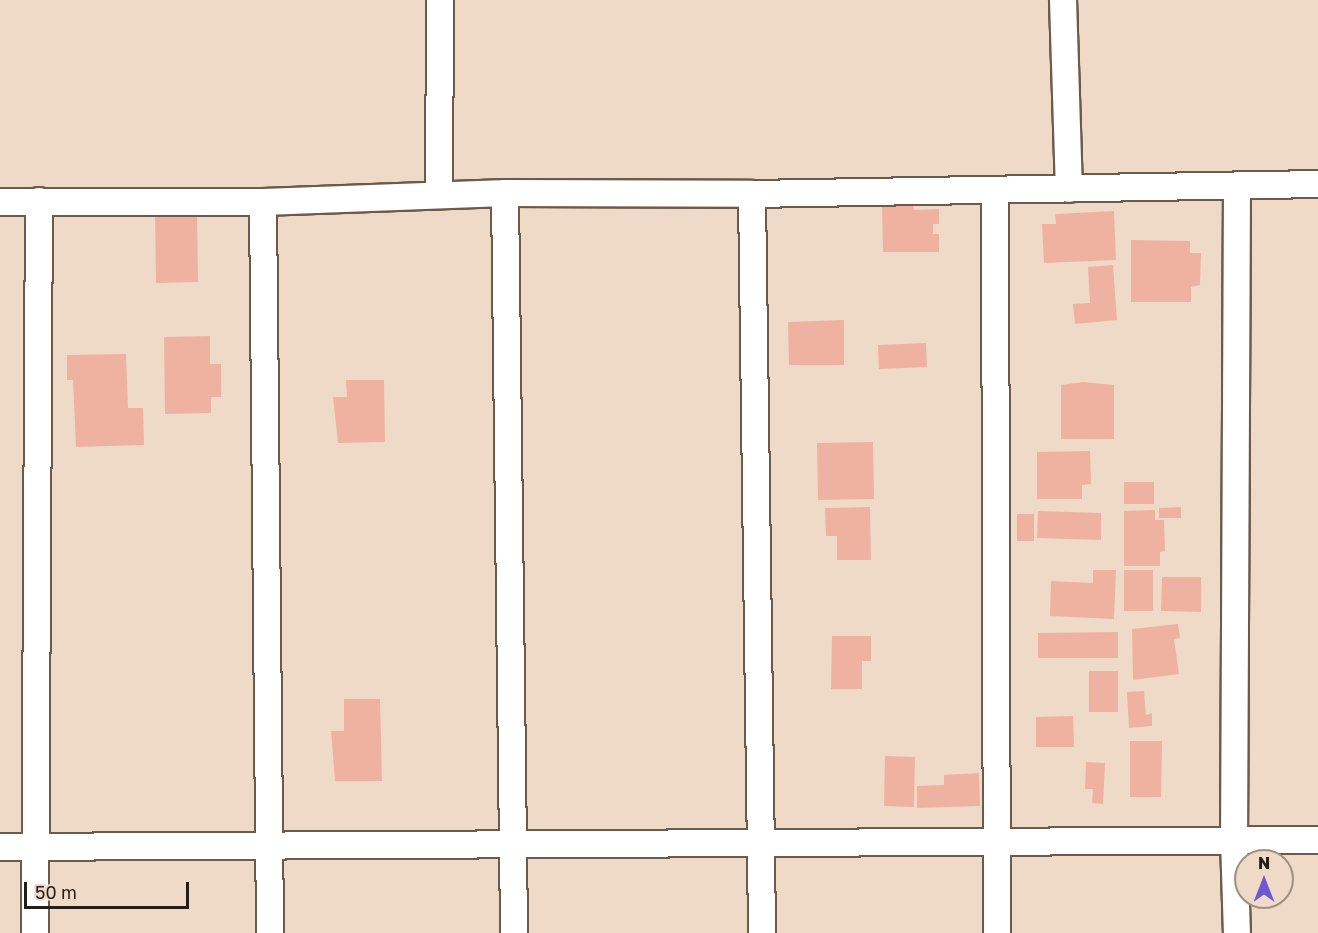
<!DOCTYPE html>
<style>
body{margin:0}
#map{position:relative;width:1318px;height:933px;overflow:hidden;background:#efdac8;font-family:"Golos Text",sans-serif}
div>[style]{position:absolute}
.building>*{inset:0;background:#efb2a0}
.roads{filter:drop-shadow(2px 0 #6c5a4a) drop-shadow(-2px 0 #6c5a4a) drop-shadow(0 2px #6c5a4a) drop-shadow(0 -2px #6c5a4a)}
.street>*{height:26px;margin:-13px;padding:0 13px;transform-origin:13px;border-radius:13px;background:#fff}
span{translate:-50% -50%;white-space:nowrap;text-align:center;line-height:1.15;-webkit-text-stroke:6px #efdac8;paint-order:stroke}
.north{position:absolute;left:1234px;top:849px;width:60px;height:60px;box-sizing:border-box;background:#efdac8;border:2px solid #9e8f81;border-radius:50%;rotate:0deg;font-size:16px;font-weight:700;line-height:24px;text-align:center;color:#251e17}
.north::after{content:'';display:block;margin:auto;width:21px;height:27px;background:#6c59d2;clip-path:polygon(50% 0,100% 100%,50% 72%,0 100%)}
.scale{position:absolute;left:24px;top:882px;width:165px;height:27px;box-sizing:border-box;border:3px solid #251e17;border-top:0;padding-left:8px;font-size:18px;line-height:21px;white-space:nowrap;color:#251e17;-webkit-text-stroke:4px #efdac8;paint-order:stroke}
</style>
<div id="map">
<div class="building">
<div style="clip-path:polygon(882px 204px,913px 204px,914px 210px,939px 209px,939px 224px,933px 224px,933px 234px,939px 234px,939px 252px,883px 252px)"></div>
<div style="clip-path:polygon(155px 209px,197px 209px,198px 282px,156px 283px)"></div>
<div style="clip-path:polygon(1114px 211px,1116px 260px,1044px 263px,1042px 224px,1056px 224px,1055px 214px)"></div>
<div style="clip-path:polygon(1131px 240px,1190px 241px,1190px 253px,1201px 253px,1200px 285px,1191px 287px,1191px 302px,1131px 302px)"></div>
<div style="clip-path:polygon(1113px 265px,1117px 320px,1075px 324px,1073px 304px,1090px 303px,1088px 267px)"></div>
<div style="clip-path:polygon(844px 320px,844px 365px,789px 365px,788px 322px)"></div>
<div style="clip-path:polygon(210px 336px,210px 364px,221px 364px,221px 397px,211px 397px,211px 413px,165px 414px,164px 337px)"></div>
<div style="clip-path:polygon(926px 343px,927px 367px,879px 369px,878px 345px)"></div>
<div style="clip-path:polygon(126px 354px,128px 408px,143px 408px,144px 445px,76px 447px,73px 380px,67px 380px,67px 355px)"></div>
<div style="clip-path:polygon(346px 380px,384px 380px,385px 442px,338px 443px,333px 397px,347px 397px)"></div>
<div style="clip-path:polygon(1083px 382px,1114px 385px,1114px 439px,1061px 439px,1061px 385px)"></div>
<div style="clip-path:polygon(873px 442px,874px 499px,818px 500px,817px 443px)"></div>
<div style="clip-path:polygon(1090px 451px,1091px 484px,1082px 485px,1082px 499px,1037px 499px,1037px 452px)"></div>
<div style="clip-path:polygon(1124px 482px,1154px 482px,1154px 504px,1124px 504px)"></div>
<div style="clip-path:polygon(870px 507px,871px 560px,837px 560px,837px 536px,826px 536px,825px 508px)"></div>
<div style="clip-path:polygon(1181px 507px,1181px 518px,1159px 518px,1159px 508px)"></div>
<div style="clip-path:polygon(1155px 510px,1155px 520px,1164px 520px,1165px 551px,1160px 552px,1160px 566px,1124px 566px,1124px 511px)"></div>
<div style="clip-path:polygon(1038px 511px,1101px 513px,1101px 540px,1037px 538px)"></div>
<div style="clip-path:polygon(1017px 514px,1034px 514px,1034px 541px,1017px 541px)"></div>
<div style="clip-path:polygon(1093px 570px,1116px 570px,1114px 619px,1050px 616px,1051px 581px,1093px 583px)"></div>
<div style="clip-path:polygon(1124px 570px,1153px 570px,1153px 611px,1124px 611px)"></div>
<div style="clip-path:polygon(1162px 577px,1201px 577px,1201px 612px,1161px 611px)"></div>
<div style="clip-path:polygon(1178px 624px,1180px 638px,1174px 639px,1179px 674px,1133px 680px,1132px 629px)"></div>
<div style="clip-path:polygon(1118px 632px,1118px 658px,1038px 658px,1038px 633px)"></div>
<div style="clip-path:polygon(832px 636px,871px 636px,871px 661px,862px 661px,862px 689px,831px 689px)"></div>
<div style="clip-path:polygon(1089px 671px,1118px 671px,1118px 712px,1089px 712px)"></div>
<div style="clip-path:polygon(1144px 691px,1146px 715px,1152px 713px,1152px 726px,1129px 728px,1127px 692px)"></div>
<div style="clip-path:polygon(344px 699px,380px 699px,382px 781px,335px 781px,331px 731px,344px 731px)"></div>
<div style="clip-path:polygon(1073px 716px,1074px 747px,1036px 747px,1036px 717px)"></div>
<div style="clip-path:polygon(1130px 741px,1162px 741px,1161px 797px,1130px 797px)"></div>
<div style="clip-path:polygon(885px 756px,915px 757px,914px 807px,884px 806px)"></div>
<div style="clip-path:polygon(1086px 762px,1105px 763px,1103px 804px,1092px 803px,1093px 789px,1085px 789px)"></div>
<div style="clip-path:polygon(979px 773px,980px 806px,917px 808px,917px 786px,944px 785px,944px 775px)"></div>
</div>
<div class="roads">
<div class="street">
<div style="left:1063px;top:0;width:189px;rotate:88.2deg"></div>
<div style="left:1237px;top:187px;width:653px;rotate:90.26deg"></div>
<div style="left:1234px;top:840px;width:93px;rotate:88.2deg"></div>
<div style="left:995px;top:190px;width:743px;rotate:89.85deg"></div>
<div style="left:505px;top:193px;width:740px;rotate:89.3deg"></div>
<div style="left:752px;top:194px;width:739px;rotate:89.22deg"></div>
<div style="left:439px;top:195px;width:195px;rotate:-89.7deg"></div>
<div style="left:0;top:202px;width:263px"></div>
<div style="left:263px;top:202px;width:242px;rotate:-2.1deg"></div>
<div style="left:505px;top:193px;width:247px;rotate:0.2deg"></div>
<div style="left:752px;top:194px;width:566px;rotate:-1.01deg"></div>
<div style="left:263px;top:202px;width:731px;rotate:89.45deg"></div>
<div style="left:0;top:847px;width:1318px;rotate:-0.3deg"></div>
<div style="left:35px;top:933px;width:732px;rotate:-89.69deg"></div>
</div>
</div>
<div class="north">N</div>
<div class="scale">50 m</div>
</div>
